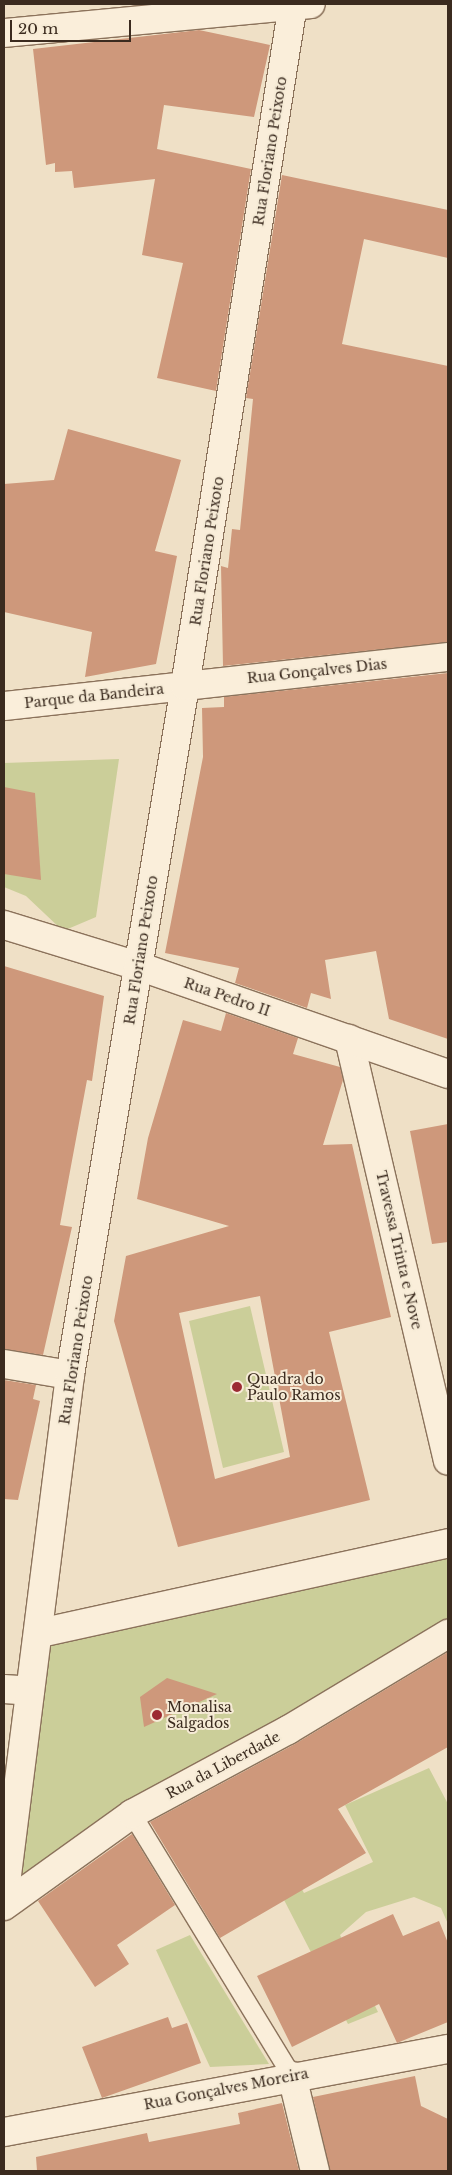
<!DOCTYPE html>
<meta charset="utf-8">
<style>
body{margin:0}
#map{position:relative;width:452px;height:2175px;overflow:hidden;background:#efe0c6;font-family:"Libre Baskerville",serif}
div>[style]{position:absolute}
.green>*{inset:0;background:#cbce99}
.building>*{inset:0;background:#ce987b}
.roads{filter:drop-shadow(1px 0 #8b725b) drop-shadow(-1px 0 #8b725b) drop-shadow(0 1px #8b725b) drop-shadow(0 -1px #8b725b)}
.service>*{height:18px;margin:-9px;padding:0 9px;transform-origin:9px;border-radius:9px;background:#faeeda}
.minor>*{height:28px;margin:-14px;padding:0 14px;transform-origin:14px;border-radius:14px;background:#faeeda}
.tertiary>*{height:28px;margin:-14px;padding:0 14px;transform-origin:14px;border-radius:14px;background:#faeeda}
.dots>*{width:14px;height:14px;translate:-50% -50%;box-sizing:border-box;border:2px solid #f6ebd6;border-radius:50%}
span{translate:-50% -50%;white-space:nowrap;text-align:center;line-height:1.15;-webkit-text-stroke:4px #f6ebd6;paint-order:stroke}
.street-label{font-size:14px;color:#3b2b1f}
.poi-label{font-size:14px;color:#3b2b1f}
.left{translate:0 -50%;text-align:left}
.frame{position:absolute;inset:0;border:5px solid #3b2b1f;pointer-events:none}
.scale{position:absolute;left:10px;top:20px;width:121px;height:22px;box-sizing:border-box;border:2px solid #3b2b1f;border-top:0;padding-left:6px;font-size:15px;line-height:18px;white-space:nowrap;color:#3b2b1f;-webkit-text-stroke:4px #f6ebd6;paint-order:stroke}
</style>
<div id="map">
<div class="green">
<div style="clip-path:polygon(119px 759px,96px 917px,63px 931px,26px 896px,4px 887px,4px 763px)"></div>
<div style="clip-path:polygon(250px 1306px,284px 1452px,223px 1468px,189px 1321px)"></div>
<div style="clip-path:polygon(448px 1551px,448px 1625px,13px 1883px,47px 1642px)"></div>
<div style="clip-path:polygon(429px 1768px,448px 1804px,448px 1924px,441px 1908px,414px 1897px,366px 1912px,340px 1935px,378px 2012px,348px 2024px,249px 1832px,264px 1822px,304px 1893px,373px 1862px,345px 1805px)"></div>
<div style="clip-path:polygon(190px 1935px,269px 2064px,210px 2067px,156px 1950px)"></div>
</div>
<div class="building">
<div style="clip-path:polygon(199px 30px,270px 45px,254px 117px,164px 105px,157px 149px,251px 169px,216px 391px,157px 378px,183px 263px,142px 255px,155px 179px,74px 188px,72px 171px,55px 172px,55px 163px,46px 165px,33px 49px)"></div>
<div style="clip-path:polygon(282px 175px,448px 210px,448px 258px,364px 239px,342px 344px,448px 366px,448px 642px,223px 666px,221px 566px,228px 568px,232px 529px,240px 530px,253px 399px,246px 398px)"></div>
<div style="clip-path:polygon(68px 429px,181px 460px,155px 551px,177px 556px,156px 664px,85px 677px,92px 632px,4px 612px,4px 484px,54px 480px)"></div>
<div style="clip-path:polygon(448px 673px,448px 1039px,389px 1019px,376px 951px,325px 960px,331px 999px,311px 993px,307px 1008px,235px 983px,239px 968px,165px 953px,203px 757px,202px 708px,224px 707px,224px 697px)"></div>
<div style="clip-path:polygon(4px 787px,35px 793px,41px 880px,4px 874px)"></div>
<div style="clip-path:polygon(4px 966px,104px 996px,92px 1081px,87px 1080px,60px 1225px,72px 1227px,43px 1355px,4px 1349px)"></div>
<div style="clip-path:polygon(evenodd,226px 1013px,298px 1038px,293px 1054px,340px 1067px,343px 1080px,323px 1145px,352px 1144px,391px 1317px,329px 1332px,370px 1500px,178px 1547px,114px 1321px,126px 1256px,229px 1226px,137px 1199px,148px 1138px,183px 1020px,221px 1031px,226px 1013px,260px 1296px,290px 1457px,215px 1479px,179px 1313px,260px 1296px)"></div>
<div style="clip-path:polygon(448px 1124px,448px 1242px,432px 1244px,410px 1131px)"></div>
<div style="clip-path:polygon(4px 1380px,36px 1385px,33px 1399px,40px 1401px,18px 1500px,4px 1499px)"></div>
<div style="clip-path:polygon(448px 1652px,448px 1747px,338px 1809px,366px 1853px,220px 1938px,150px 1822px,295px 1744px)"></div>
<div style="clip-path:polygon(167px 1678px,217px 1694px,144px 1727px,140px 1697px)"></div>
<div style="clip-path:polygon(132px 1834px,175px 1905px,117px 1945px,129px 1964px,95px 1987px,38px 1901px)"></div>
<div style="clip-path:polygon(393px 1914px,403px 1936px,439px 1921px,448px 1943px,448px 2022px,397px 2043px,379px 2004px,292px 2047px,257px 1976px)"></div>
<div style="clip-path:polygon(168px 2017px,172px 2028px,187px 2023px,201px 2063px,102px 2098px,82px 2047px)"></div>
<div style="clip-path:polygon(415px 2076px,421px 2106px,448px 2119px,448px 2171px,330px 2171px,313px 2097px)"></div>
<div style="clip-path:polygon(282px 2103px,299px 2171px,37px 2171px,36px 2157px,147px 2133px,149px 2142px,240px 2124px,238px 2113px)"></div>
</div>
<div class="roads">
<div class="service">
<div style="left:132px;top:1814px;width:307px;rotate:58.6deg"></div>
</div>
<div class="minor">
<div style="left:4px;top:33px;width:308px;rotate:-5.4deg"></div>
<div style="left:4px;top:706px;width:447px;rotate:-6.3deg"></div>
<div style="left:349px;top:1039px;width:433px;rotate:76.8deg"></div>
<div style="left:4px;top:1364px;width:67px;rotate:9.5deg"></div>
<div style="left:40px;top:1633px;width:418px;rotate:-12.4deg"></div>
<div style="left:4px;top:1689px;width:26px;rotate:4deg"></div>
<div style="left:4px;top:1899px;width:528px;rotate:-82.82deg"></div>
<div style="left:70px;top:1375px;width:699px;rotate:-80.52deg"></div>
<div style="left:185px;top:686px;width:690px;rotate:-81deg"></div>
<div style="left:4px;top:1906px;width:158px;rotate:-35.7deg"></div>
<div style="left:132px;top:1814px;width:177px;rotate:-28.3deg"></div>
<div style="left:288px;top:1730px;width:187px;rotate:-31deg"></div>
<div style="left:292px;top:2076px;width:98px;rotate:76.4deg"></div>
<div style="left:4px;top:2132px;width:452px;rotate:-10.6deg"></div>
</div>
<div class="tertiary">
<div style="left:4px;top:925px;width:140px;rotate:17deg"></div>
<div style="left:138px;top:966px;width:328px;rotate:19.2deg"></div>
</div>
</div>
<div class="dots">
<div style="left:237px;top:1387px;background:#9c2a32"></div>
<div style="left:157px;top:1715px;background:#9c2a32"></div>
</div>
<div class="street-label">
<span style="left:270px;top:151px;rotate:-81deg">Rua Floriano Peixoto</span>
<span style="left:207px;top:551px;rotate:-81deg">Rua Floriano Peixoto</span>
<span style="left:317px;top:671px;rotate:-6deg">Rua Gonçalves Dias</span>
<span style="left:94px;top:696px;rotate:-6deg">Parque da Bandeira</span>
<span style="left:141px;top:950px;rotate:-81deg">Rua Floriano Peixoto</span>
<span style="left:227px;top:997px;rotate:19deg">Rua Pedro II</span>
<span style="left:399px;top:1250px;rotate:77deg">Travessa Trinta e Nove</span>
<span style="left:76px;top:1350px;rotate:-81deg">Rua Floriano Peixoto</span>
<span style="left:223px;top:1765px;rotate:-28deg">Rua da Liberdade</span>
<span style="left:226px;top:2089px;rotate:-11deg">Rua Gonçalves Moreira</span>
</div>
<div class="poi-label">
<span class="left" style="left:247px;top:1387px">Quadra do<br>Paulo Ramos</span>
<span class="left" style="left:167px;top:1715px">Monalisa<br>Salgados</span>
</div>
<div class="frame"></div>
<div class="scale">20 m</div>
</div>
